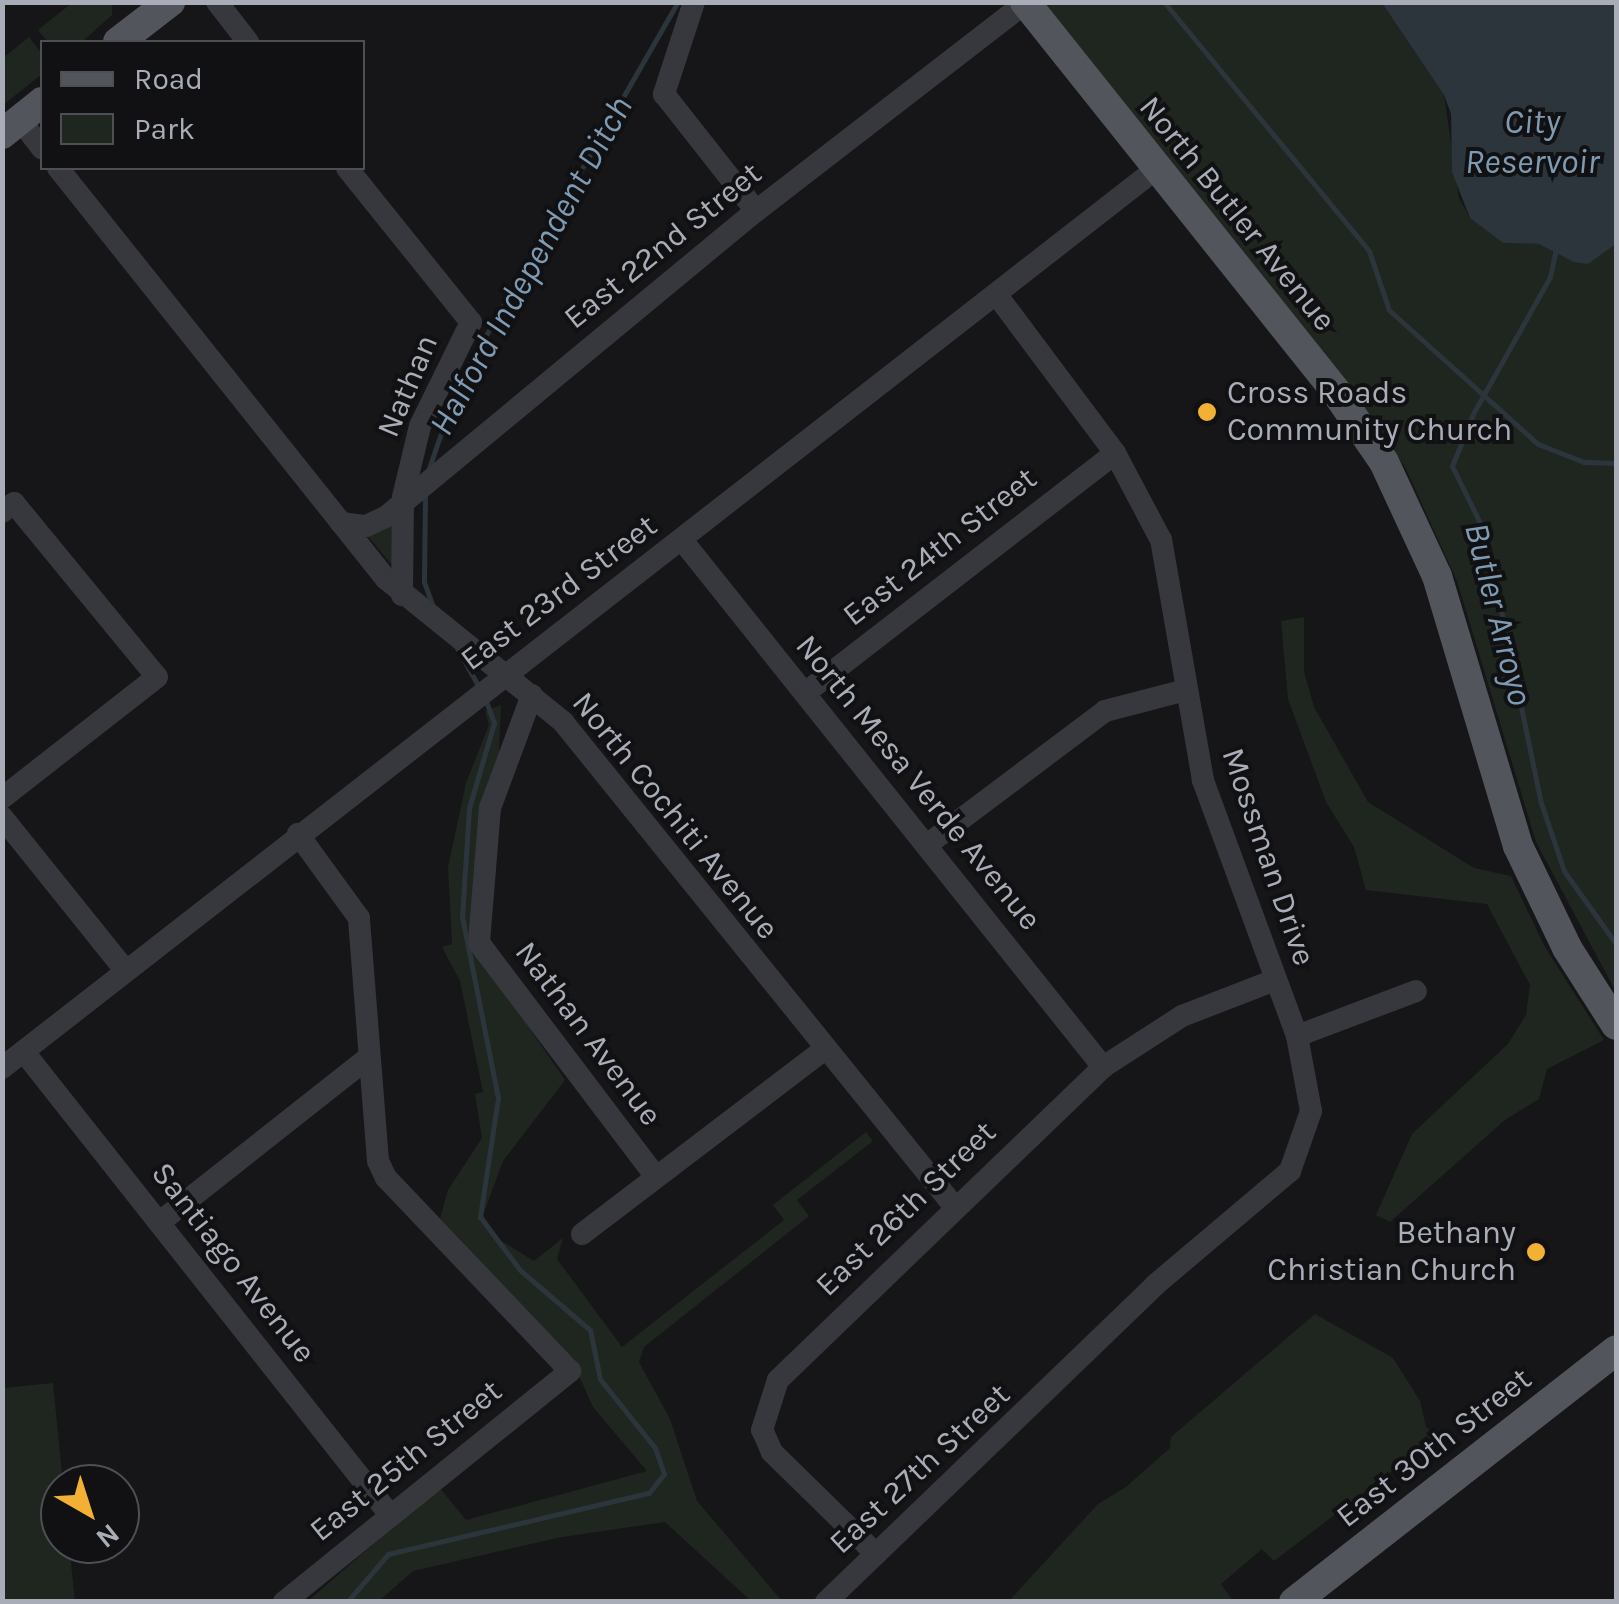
<!DOCTYPE html>
<style>
body{margin:0}
#map{position:relative;width:1619px;height:1604px;overflow:hidden;background:#161618;font-family:Karla,sans-serif}
div>[style]{position:absolute}
.green>*{inset:0;background:#1e261f}
.water>*{inset:0;background:#2c353c}
.stream>*{height:5px;margin:-2.5px;padding:0 2.5px;transform-origin:2.5px;border-radius:2.5px;background:#2c353c}
.minor>*{height:22px;margin:-11px;padding:0 11px;transform-origin:11px;border-radius:11px;background:#37383d}
.major>*{height:30px;margin:-15px;padding:0 15px;transform-origin:15px;border-radius:15px;background:#53555c}
.dots>*{width:28px;height:28px;translate:-50% -50%;box-sizing:border-box;border:5px solid #111113;border-radius:50%}
span{translate:-50% -50%;white-space:nowrap;text-align:center;line-height:1.15;-webkit-text-stroke:8px #111113;paint-order:stroke}
.street-label{font-size:32px;color:#a8adb8}
.poi-label{font-size:32px;color:#a8adb8}
.left{translate:0 -50%;text-align:left}
.right{translate:-100% -50%;text-align:right}
.water-label{font-size:35px;color:#7f9bb3;font-style:italic}
.frame{position:absolute;inset:0;border:5px solid #a8adb8;pointer-events:none}
.legend{position:absolute;left:40px;top:40px;width:325px;height:130px;box-sizing:border-box;background:#111113;border:2px solid #4d4f55;margin:0;padding:12px 18px;list-style:none;font-size:30px;color:#a8adb8}
.legend li{display:flex;align-items:center;gap:20px;height:50px}
.legend b{width:50px;border:2px solid #4d4f55}
.north{position:absolute;left:40px;top:1464px;width:100px;height:100px;box-sizing:border-box;background:#111113;border:2px solid #4d4f55;border-radius:50%;rotate:141deg;font-size:28px;font-weight:700;line-height:40px;text-align:center;color:#a8adb8}
.north::after{content:'';display:block;margin:auto;width:35px;height:45px;background:#f2b134;clip-path:polygon(50% 0,100% 100%,50% 72%,0 100%)}
</style>
<div id="map">
<div class="green">
<div style="clip-path:polygon(73px 2px,112px 3px,112px 15px,82px 42px,48px 42px,38px 30px)"></div>
<div style="clip-path:polygon(1041px 3px,1382px 3px,1444px 95px,1459px 198px,1470px 218px,1503px 243px,1539px 244px,1588px 264px,1616px 244px,1616px 992px,1536px 842px,1457px 581px,1405px 467px,1349px 386px)"></div>
<div style="clip-path:polygon(29px 37px,42px 54px,42px 74px,3px 105px,3px 58px)"></div>
<div style="clip-path:polygon(392px 524px,392px 565px,367px 535px)"></div>
<div style="clip-path:polygon(1304px 617px,1304px 672px,1314px 707px,1368px 802px,1474px 868px,1511px 876px,1545px 947px,1604px 1040px,1547px 1069px,1539px 1099px,1505px 1120px,1390px 1222px,1376px 1215px,1412px 1134px,1508px 1044px,1526px 1015px,1530px 985px,1487px 904px,1366px 890px,1354px 847px,1326px 802px,1288px 699px,1281px 621px)"></div>
<div style="clip-path:polygon(501px 705px,499px 754px,483px 796px,472px 945px,565px 1080px,503px 1161px,483px 1215px,500px 1240px,534px 1261px,563px 1238px,557px 1259px,622px 1347px,784px 1220px,773px 1205px,866px 1132px,873px 1141px,797px 1200px,809px 1216px,644px 1347px,639px 1362px,670px 1419px,697px 1501px,782px 1601px,751px 1601px,665px 1522px,562px 1537px,413px 1571px,379px 1601px,307px 1602px,439px 1487px,466px 1520px,647px 1471px,593px 1407px,571px 1358px,440px 1218px,448px 1190px,482px 1138px,475px 1094px,483px 1092px,460px 981px,442px 947px,452px 944px,448px 867px,466px 783px,489px 725px,485px 711px)"></div>
<div style="clip-path:polygon(1315px 1314px,1393px 1358px,1420px 1401px,1426px 1427px,1438px 1436px,1274px 1561px,1262px 1549px,1221px 1584px,1233px 1601px,1009px 1601px,1098px 1504px,1126px 1487px,1170px 1448px,1171px 1437px)"></div>
<div style="clip-path:polygon(53px 1383px,63px 1484px,60px 1544px,69px 1544px,75px 1601px,3px 1601px,3px 1388px)"></div>
</div>
<div class="water">
<div style="clip-path:polygon(1382px 3px,1616px 3px,1616px 244px,1588px 264px,1574px 262px,1539px 244px,1503px 243px,1470px 218px,1452px 172px,1451px 114px,1444px 95px)"></div>
</div>
<div class="stream">
<div style="left:1164px;top:2px;width:323px;rotate:50.5deg"></div>
<div style="left:1369px;top:251px;width:62px;rotate:71.3deg"></div>
<div style="left:1389px;top:310px;width:200px;rotate:42deg"></div>
<div style="left:1538px;top:444px;width:49px;rotate:21.4deg"></div>
<div style="left:1584px;top:462px;width:32px;rotate:2deg"></div>
<div style="left:1557px;top:244px;width:34px;rotate:102deg"></div>
<div style="left:1550px;top:277px;width:155px;rotate:119.4deg"></div>
<div style="left:1474px;top:412px;width:58px;rotate:112.2deg"></div>
<div style="left:1452px;top:466px;width:75px;rotate:63.8deg"></div>
<div style="left:1485px;top:533px;width:276px;rotate:78.3deg"></div>
<div style="left:1541px;top:803px;width:72px;rotate:71.3deg"></div>
<div style="left:1564px;top:871px;width:90px;rotate:54.5deg"></div>
<div style="left:428px;top:471px;width:92px;rotate:-71deg"></div>
<div style="left:458px;top:384px;width:441px;rotate:-60.1deg"></div>
<div style="left:425px;top:496px;width:86px;rotate:90.7deg"></div>
<div style="left:424px;top:582px;width:23px;rotate:70deg"></div>
<div style="left:457px;top:648px;width:45px;rotate:60.6deg"></div>
<div style="left:347px;top:1602px;width:63px;rotate:-49.5deg"></div>
<div style="left:388px;top:1554px;width:268px;rotate:-13.2deg"></div>
<div style="left:649px;top:1493px;width:24px;rotate:-52deg"></div>
<div style="left:664px;top:1474px;width:28px;rotate:-109deg"></div>
<div style="left:655px;top:1448px;width:88px;rotate:-128.6deg"></div>
<div style="left:600px;top:1379px;width:50px;rotate:-101.5deg"></div>
<div style="left:590px;top:1330px;width:92px;rotate:-139.4deg"></div>
<div style="left:520px;top:1270px;width:66px;rotate:-127deg"></div>
<div style="left:480px;top:1217px;width:120px;rotate:-81.4deg"></div>
<div style="left:498px;top:1098px;width:185px;rotate:-101.2deg"></div>
<div style="left:462px;top:917px;width:109px;rotate:-86.3deg"></div>
<div style="left:469px;top:808px;width:89px;rotate:-73.6deg"></div>
<div style="left:494px;top:723px;width:23px;rotate:-110deg"></div>
</div>
<div class="minor">
<div style="left:217px;top:2px;width:51px;rotate:52.2deg"></div>
<div style="left:694px;top:2px;width:97px;rotate:108.1deg"></div>
<div style="left:664px;top:94px;width:149px;rotate:51.8deg"></div>
<div style="left:20px;top:120px;width:36px;rotate:52deg"></div>
<div style="left:58px;top:168px;width:526px;rotate:51.41deg"></div>
<div style="left:386px;top:579px;width:228px;rotate:38.9deg"></div>
<div style="left:563px;top:722px;width:621px;rotate:51.08deg"></div>
<div style="left:347px;top:168px;width:198px;rotate:51.2deg"></div>
<div style="left:471px;top:322px;width:116px;rotate:116.1deg"></div>
<div style="left:420px;top:426px;width:73px;rotate:103.5deg"></div>
<div style="left:403px;top:497px;width:98px;rotate:90.6deg"></div>
<div style="left:2px;top:512px;width:15px;rotate:-37deg"></div>
<div style="left:14px;top:503px;width:225px;rotate:50.6deg"></div>
<div style="left:157px;top:677px;width:197px;rotate:142deg"></div>
<div style="left:341px;top:523px;width:25px;rotate:7deg"></div>
<div style="left:366px;top:526px;width:23px;rotate:-25deg"></div>
<div style="left:387px;top:516px;width:479px;rotate:-39.6deg"></div>
<div style="left:756px;top:211px;width:340px;rotate:-37.7deg"></div>
<div style="left:682px;top:540px;width:675px;rotate:51.38deg"></div>
<div style="left:805px;top:693px;width:392px;rotate:-37.7deg"></div>
<div style="left:532px;top:695px;width:121px;rotate:110.4deg"></div>
<div style="left:490px;top:808px;width:135px;rotate:94.7deg"></div>
<div style="left:479px;top:943px;width:293px;rotate:52.9deg"></div>
<div style="left:2px;top:817px;width:196px;rotate:51.2deg"></div>
<div style="left:928px;top:844px;width:221px;rotate:-36.9deg"></div>
<div style="left:1105px;top:711px;width:80px;rotate:-14.6deg"></div>
<div style="left:1297px;top:1036px;width:127px;rotate:-20.7deg"></div>
<div style="left:24px;top:1052px;width:590px;rotate:51.67deg"></div>
<div style="left:2px;top:1068px;width:1463px;rotate:-37.92deg"></div>
<div style="left:160px;top:1222px;width:265px;rotate:-38.3deg"></div>
<div style="left:582px;top:1234px;width:302px;rotate:-37.3deg"></div>
<div style="left:876px;top:1554px;width:146px;rotate:-135.6deg"></div>
<div style="left:772px;top:1452px;width:24px;rotate:-114deg"></div>
<div style="left:762px;top:1430px;width:52px;rotate:-72.3deg"></div>
<div style="left:778px;top:1380px;width:451px;rotate:-43.9deg"></div>
<div style="left:1103px;top:1067px;width:94px;rotate:-32.8deg"></div>
<div style="left:1182px;top:1016px;width:100px;rotate:-21.2deg"></div>
<div style="left:284px;top:1602px;width:368px;rotate:-38.9deg"></div>
<div style="left:570px;top:1371px;width:267px;rotate:-133.6deg"></div>
<div style="left:386px;top:1178px;width:19px;rotate:-115deg"></div>
<div style="left:378px;top:1161px;width:244px;rotate:-94.5deg"></div>
<div style="left:359px;top:918px;width:104px;rotate:-126deg"></div>
<div style="left:826px;top:1602px;width:457px;rotate:-43.9deg"></div>
<div style="left:1155px;top:1285px;width:177px;rotate:-40.2deg"></div>
<div style="left:1290px;top:1171px;width:64px;rotate:-70.7deg"></div>
<div style="left:1311px;top:1111px;width:76px;rotate:-100.6deg"></div>
<div style="left:1297px;top:1036px;width:273px;rotate:-110.2deg"></div>
<div style="left:1203px;top:780px;width:244px;rotate:-99.9deg"></div>
<div style="left:1161px;top:540px;width:98px;rotate:-117.9deg"></div>
<div style="left:1115px;top:453px;width:197px;rotate:-126.8deg"></div>
</div>
<div class="major">
<div style="left:1025px;top:2px;width:499px;rotate:51.4deg"></div>
<div style="left:1336px;top:392px;width:85px;rotate:55.6deg"></div>
<div style="left:1384px;top:462px;width:126px;rotate:65.1deg"></div>
<div style="left:1437px;top:576px;width:282px;rotate:73.3deg"></div>
<div style="left:1518px;top:846px;width:113px;rotate:64.3deg"></div>
<div style="left:1567px;top:948px;width:91px;rotate:57.5deg"></div>
<div style="left:118px;top:42px;width:66px;rotate:-37.6deg"></div>
<div style="left:2px;top:134px;width:51px;rotate:-38.7deg"></div>
<div style="left:1294px;top:1602px;width:409px;rotate:-38deg"></div>
</div>
<div class="dots">
<div style="left:1207px;top:412px;background:#f2b134"></div>
<div style="left:1536px;top:1252px;background:#f2b134"></div>
</div>
<div class="street-label">
<span style="left:1237px;top:214px;rotate:51deg">North Butler Avenue</span>
<span style="left:663px;top:246px;rotate:-39deg">East 22nd Street</span>
<span style="left:408px;top:386px;rotate:-67deg">Nathan</span>
<span style="left:940px;top:547px;rotate:-38deg">East 24th Street</span>
<span style="left:559px;top:593px;rotate:-37deg">East 23rd Street</span>
<span style="left:918px;top:783px;rotate:51deg">North Mesa Verde Avenue</span>
<span style="left:675px;top:816px;rotate:51deg">North Cochiti Avenue</span>
<span style="left:1268px;top:857px;rotate:71deg">Mossman Drive</span>
<span style="left:588px;top:1034px;rotate:53deg">Nathan Avenue</span>
<span style="left:906px;top:1209px;rotate:-44deg">East 26th Street</span>
<span style="left:233px;top:1263px;rotate:52deg">Santiago Avenue</span>
<span style="left:1434px;top:1448px;rotate:-38deg">East 30th Street</span>
<span style="left:406px;top:1461px;rotate:-39deg">East 25th Street</span>
<span style="left:920px;top:1469px;rotate:-43deg">East 27th Street</span>
</div>
<div class="poi-label">
<span class="left" style="left:1227px;top:412px">Cross Roads<br>Community Church</span>
<span class="right" style="left:1516px;top:1252px">Bethany<br>Christian Church</span>
</div>
<div class="water-label">
<span style="left:1532px;top:142px">City<br>Reservoir</span>
<span style="left:531px;top:266px;rotate:-61deg">Halford Independent Ditch</span>
<span style="left:1498px;top:614px;rotate:76deg">Butler Arroyo</span>
</div>
<div class="frame"></div>
<ul class="legend">
<li><b style="height:12px;background:#53555c"></b>Road</li>
<li><b style="height:28px;background:#1e261f"></b>Park</li>
</ul>
<div class="north">N</div>
</div>
